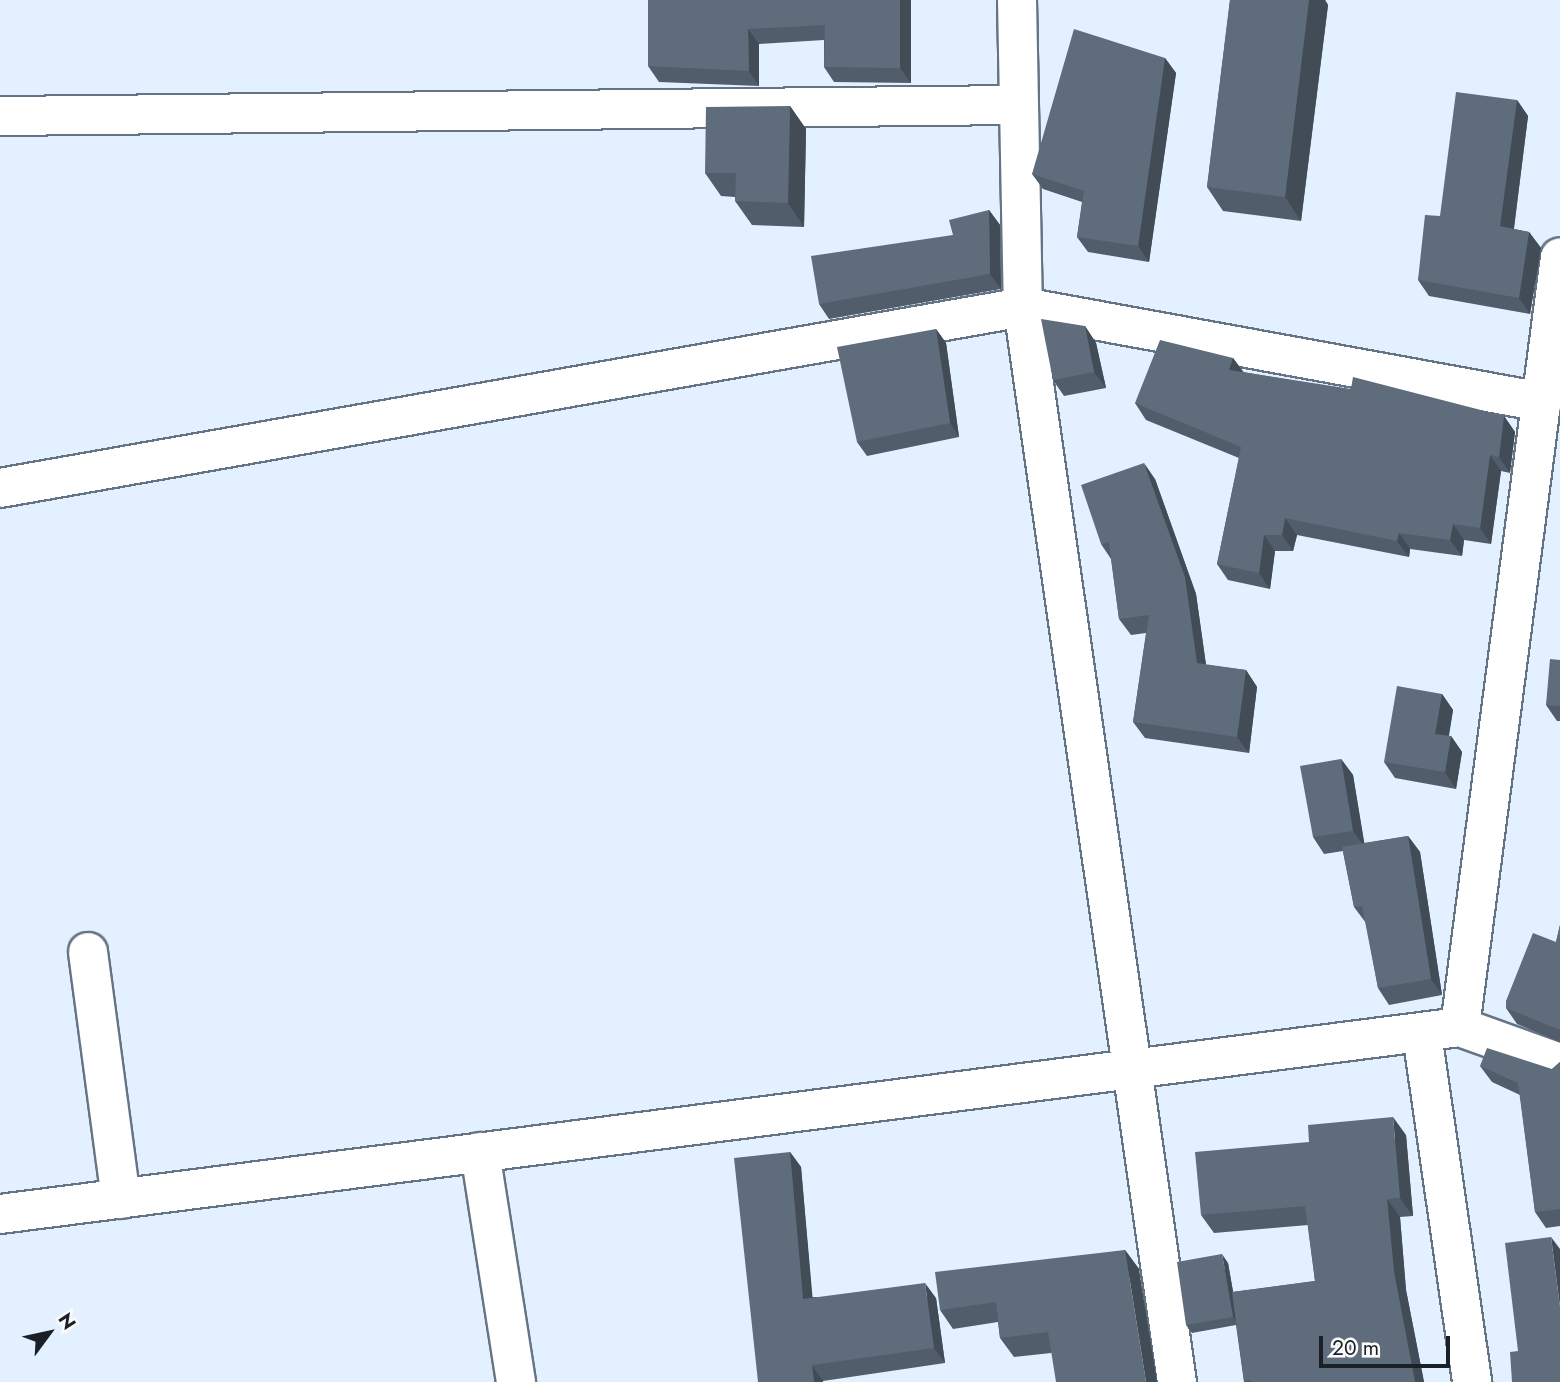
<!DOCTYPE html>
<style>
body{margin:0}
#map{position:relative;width:1560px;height:1382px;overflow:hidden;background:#e3f0ff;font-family:Jost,sans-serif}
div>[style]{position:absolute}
.roads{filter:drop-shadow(2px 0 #657484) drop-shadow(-2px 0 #657484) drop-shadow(0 2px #657484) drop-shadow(0 -2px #657484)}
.minor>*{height:38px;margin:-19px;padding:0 19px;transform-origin:19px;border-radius:19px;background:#fff}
.wall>*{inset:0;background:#515d6b}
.shaded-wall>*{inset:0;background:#424c57}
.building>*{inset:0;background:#5e6c7c}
span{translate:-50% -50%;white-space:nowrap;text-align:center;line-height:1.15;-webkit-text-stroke:5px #fbfbfb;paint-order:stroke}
.north{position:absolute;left:14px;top:1298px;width:70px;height:70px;-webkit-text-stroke:5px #fbfbfb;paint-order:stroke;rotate:57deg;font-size:19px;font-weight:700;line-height:28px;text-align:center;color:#1a2026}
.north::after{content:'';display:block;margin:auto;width:24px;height:32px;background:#1a2026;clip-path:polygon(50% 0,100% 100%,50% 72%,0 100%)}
.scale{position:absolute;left:1319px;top:1336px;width:131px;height:32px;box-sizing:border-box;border:4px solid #1a2026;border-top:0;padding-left:9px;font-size:21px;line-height:24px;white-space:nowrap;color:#1a2026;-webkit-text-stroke:5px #fbfbfb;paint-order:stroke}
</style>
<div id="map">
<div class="roads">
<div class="minor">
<div style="left:1017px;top:0;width:307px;rotate:88.9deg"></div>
<div style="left:1023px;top:307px;width:1086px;rotate:81.85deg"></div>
<div style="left:0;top:116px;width:1017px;rotate:-0.62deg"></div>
<div style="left:0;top:488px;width:1039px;rotate:-10.03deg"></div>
<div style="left:1023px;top:307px;width:528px;rotate:10.37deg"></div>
<div style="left:88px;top:952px;width:249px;rotate:82.4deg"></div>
<div style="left:1460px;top:1027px;width:776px;rotate:-82.6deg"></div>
<div style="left:1422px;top:1034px;width:352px;rotate:81.8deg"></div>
<div style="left:480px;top:1152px;width:233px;rotate:81.1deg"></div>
<div style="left:0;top:1214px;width:1472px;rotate:-7.3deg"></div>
<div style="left:1460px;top:1027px;width:106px;rotate:19.8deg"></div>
</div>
</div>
<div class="wall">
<div style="clip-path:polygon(648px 0,911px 0,911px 83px,834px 82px,824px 67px,824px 40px,759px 44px,759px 86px,659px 82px,648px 66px)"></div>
<div style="clip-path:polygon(1230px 0,1325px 0,1328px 5px,1301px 221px,1223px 211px,1207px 187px)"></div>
<div style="clip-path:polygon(1165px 58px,1176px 73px,1149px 262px,1088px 252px,1077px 237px,1082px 202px,1043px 189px,1032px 174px)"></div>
<div style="clip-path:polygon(1517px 100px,1528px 116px,1514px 229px,1529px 232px,1541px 248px,1530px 314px,1429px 296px,1418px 280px,1440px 216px)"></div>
<div style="clip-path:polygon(790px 106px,806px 129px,804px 227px,752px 225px,735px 201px,735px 197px,721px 196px,705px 173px)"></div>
<div style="clip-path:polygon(989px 210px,1000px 225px,1001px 289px,829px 319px,819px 304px,953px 235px)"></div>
<div style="clip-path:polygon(1085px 326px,1096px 343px,1106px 388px,1064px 396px,1053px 380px)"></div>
<div style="clip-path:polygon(936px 329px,946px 343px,959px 437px,867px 456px,857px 442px)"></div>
<div style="clip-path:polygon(1233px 358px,1243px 372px,1504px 416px,1515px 432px,1510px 473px,1501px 471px,1491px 544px,1464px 540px,1462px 556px,1410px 549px,1409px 557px,1297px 535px,1293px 551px,1275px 551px,1270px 589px,1228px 580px,1217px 564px,1239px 458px,1146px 420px,1135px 403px)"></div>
<div style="clip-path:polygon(1155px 479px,1196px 594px,1206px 665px,1246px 670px,1257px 687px,1249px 753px,1145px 738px,1133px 722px,1146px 633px,1131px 635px,1119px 619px,1111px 559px,1101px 544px)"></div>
<div style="clip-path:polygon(1560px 660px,1560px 721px,1557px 721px,1546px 705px)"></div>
<div style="clip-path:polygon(1442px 694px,1453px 710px,1449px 736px,1451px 736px,1462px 752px,1456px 789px,1395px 778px,1384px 762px)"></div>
<div style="clip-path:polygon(1341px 759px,1353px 775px,1364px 843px,1408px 836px,1420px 852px,1442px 995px,1389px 1005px,1378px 988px,1366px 923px,1354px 907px,1343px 851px,1324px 854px,1313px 837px)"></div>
<div style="clip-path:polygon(1560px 925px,1560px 1042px,1517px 1024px,1506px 1008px,1556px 942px)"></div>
<div style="clip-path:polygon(1560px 1062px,1560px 1226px,1546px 1228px,1535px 1212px,1520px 1095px,1492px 1082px,1480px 1066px,1552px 1069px)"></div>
<div style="clip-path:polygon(1406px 1135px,1413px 1216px,1400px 1217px,1406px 1290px,1424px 1382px,1244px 1382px,1236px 1325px,1192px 1333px,1186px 1325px,1228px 1263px,1233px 1292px,1315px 1281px,1308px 1225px,1214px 1233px,1201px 1215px)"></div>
<div style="clip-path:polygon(790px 1152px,801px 1167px,812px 1297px,936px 1298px,945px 1363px,823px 1381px,823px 1382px,758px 1382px)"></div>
<div style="clip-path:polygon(1125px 1250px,1139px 1269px,1051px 1353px,1014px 1357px,1000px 1338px,998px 1322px,953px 1329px,940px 1310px)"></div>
</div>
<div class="shaded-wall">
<div style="clip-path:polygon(900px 0,911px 0,911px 83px,900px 68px)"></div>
<div style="clip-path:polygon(1309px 0,1325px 0,1328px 5px,1301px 221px,1285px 197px)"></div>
<div style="clip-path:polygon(748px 29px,759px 44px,759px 86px,749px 71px)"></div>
<div style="clip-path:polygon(1165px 58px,1176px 73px,1149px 262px,1138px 246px)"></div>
<div style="clip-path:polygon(1517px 100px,1528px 116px,1512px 242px,1500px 226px)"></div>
<div style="clip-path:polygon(790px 106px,806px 129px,804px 227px,788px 203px)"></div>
<div style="clip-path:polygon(989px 210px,1000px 225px,1001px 289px,990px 274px)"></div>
<div style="clip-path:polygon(1529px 232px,1541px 248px,1530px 314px,1519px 298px)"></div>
<div style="clip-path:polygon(1085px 326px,1096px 343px,1106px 388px,1094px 372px)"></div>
<div style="clip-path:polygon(936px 329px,946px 343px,959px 437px,950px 423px)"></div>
<div style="clip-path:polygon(1233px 358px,1245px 374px,1229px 370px)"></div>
<div style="clip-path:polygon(1504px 416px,1515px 432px,1510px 473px,1499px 457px)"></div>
<div style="clip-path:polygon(1490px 455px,1501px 471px,1491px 544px,1480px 528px)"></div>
<div style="clip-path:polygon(1144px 463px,1155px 479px,1196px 594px,1208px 679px,1197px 663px)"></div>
<div style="clip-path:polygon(1285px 518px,1297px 535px,1293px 551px,1282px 535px)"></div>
<div style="clip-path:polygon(1453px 524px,1464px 540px,1462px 556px,1450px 540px)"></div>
<div style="clip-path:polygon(1399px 533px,1410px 549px,1409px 557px,1397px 541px)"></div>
<div style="clip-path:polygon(1264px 535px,1275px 551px,1270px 589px,1259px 573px)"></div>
<div style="clip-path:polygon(1246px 670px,1257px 687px,1249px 753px,1237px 737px)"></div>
<div style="clip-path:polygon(1442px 694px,1453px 710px,1446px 750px,1435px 734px)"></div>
<div style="clip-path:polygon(1451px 736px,1462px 752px,1456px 789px,1445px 772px)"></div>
<div style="clip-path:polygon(1341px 759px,1353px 775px,1365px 847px,1353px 831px)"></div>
<div style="clip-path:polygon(1408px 836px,1420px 852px,1442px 995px,1431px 979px)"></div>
<div style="clip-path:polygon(1393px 1117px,1406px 1135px,1413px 1216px,1400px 1198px)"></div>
<div style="clip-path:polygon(790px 1152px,801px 1167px,814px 1314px,803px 1299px)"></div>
<div style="clip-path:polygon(1387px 1199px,1400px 1217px,1406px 1290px,1424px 1382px,1415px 1382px,1394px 1272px)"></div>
<div style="clip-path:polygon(1551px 1237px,1560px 1249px,1560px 1307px)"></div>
<div style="clip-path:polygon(1125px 1250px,1139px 1269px,1157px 1382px,1146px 1382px)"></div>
<div style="clip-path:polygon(1222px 1254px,1228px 1263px,1239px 1325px,1233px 1317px)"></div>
<div style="clip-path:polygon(925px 1283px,936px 1298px,945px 1363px,934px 1348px)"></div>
<div style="clip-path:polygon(812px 1365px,823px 1381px,823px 1382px,814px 1382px)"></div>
</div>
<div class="building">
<div style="clip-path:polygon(648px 0,900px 0,900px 68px,824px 67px,825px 25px,748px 29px,749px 71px,648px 66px)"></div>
<div style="clip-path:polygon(1230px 0,1309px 0,1285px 197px,1207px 187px)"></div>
<div style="clip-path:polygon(1074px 29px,1165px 58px,1138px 246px,1077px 237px,1084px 191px,1032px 174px)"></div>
<div style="clip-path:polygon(1456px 92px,1517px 100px,1500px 226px,1529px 232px,1519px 298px,1418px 280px,1425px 215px,1440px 216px)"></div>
<div style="clip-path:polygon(790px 106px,788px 203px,735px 201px,736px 173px,705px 173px,706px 107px)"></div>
<div style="clip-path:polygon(989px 210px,990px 274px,819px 304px,811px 256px,953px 235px,949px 220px)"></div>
<div style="clip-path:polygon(1041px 319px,1085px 326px,1094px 372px,1053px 380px)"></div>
<div style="clip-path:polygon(936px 329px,950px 423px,857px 442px,837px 347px)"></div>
<div style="clip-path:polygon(1160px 340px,1233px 358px,1229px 370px,1351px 389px,1353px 377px,1504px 416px,1499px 457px,1490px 455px,1480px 528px,1453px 524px,1450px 540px,1399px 533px,1397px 541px,1285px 518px,1282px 535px,1264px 535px,1259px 573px,1217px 564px,1241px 447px,1135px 403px)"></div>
<div style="clip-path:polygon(1144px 463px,1185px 577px,1197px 663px,1246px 670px,1237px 737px,1133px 722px,1149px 615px,1119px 619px,1109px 542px,1101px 544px,1081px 485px)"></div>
<div style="clip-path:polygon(1550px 659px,1560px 660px,1560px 706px,1546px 705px)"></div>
<div style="clip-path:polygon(1397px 686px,1442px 694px,1435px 734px,1451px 736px,1445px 772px,1384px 762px)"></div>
<div style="clip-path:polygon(1341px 759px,1353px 831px,1313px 837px,1300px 766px)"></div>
<div style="clip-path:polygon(1408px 836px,1431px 979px,1378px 988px,1362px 906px,1354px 907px,1342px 847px)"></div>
<div style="clip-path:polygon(1560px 925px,1560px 1030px,1506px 1008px,1506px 1001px,1533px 933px,1556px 942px)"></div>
<div style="clip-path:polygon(1487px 1048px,1552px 1069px,1560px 1062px,1560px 1209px,1535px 1212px,1518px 1083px,1480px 1066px)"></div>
<div style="clip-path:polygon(1393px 1117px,1400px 1198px,1387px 1199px,1394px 1272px,1415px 1382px,1251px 1382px,1251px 1380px,1244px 1381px,1232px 1292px,1315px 1281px,1305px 1206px,1201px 1215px,1195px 1152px,1309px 1142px,1308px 1125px)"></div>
<div style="clip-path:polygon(790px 1152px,803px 1299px,925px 1283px,934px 1348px,812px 1365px,814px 1382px,758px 1382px,734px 1158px)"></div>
<div style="clip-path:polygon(1551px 1237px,1560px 1307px,1560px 1382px,1512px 1382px,1510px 1352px,1518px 1351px,1505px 1243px)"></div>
<div style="clip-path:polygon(1125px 1250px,1146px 1382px,1056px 1382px,1048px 1332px,1000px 1338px,996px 1302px,940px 1310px,935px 1272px)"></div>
<div style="clip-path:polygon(1222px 1254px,1233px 1317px,1186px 1325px,1177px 1262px)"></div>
</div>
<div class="north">N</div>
<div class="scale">20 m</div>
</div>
